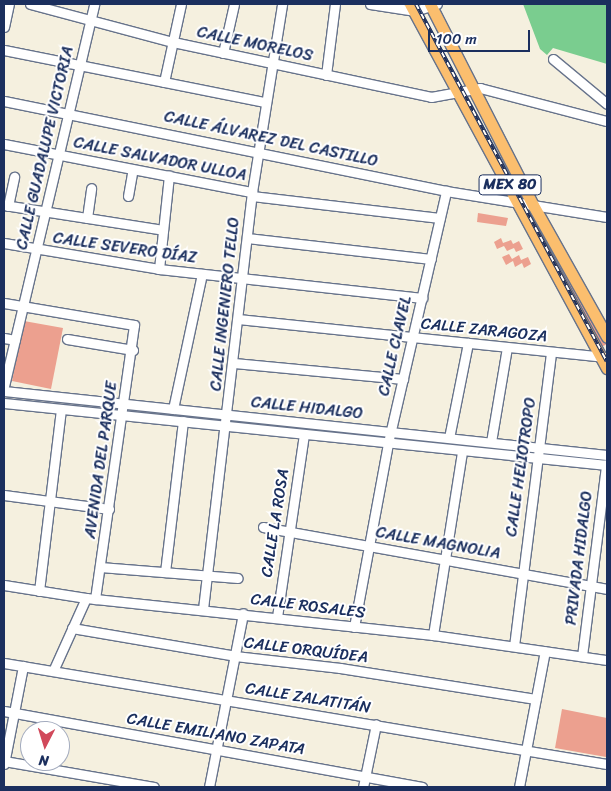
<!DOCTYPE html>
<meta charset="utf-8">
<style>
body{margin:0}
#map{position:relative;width:611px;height:791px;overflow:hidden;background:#f5f0df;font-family:Sriracha,sans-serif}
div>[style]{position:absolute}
.green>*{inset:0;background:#7acd8f}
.building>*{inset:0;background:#eca08f}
.roads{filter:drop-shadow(1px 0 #67738b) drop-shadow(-1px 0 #67738b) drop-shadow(0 1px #67738b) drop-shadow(0 -1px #67738b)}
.minor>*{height:9px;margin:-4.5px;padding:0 4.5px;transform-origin:4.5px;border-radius:4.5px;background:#fff}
.major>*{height:11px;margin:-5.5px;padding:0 5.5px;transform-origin:5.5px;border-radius:5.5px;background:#fbbe6e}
.rail>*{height:4px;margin-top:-2px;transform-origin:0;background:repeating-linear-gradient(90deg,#fff 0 5.5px,#1b2f5e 0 11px);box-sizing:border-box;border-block:1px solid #1b2f5e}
span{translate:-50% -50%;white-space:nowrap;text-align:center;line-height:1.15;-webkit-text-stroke:4px #fff;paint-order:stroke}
.shield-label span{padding:1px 4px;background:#fff;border:1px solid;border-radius:4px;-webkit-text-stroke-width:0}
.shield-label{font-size:15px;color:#1b2f5e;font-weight:700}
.street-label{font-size:16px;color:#1b2f5e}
.frame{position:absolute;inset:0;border:5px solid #1b2f5e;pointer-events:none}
.north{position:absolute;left:20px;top:721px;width:50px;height:50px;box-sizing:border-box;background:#fff;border:1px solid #a4acbf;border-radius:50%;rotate:185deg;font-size:14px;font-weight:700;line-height:20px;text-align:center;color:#1b2f5e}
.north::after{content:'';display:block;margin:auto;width:18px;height:22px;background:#d1495b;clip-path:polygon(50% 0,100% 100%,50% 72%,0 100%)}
.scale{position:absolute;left:428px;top:30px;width:102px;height:22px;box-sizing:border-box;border:2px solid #1b2f5e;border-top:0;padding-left:6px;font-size:15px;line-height:18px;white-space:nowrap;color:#1b2f5e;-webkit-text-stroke:4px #fff;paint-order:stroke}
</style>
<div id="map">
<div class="green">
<div style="clip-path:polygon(523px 4px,607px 4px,607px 64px,553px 48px,547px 55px,540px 49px)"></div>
</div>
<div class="building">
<div style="clip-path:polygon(478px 213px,508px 218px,506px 226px,477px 222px)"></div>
<div style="clip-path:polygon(501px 238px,503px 243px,511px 240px,513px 244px,519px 241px,523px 249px,516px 252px,514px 248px,507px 251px,504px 246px,497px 249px,494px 242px)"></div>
<div style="clip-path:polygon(509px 254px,512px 259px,519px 255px,521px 260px,528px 257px,531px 264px,524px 268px,522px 263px,515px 267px,513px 261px,506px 265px,502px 257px)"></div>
<div style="clip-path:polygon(563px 256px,607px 339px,607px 344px,596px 350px,548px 263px)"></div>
<div style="clip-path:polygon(24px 321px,63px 328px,51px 389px,12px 381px)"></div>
<div style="clip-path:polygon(562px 709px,607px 718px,606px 757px,555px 748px)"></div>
</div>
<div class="roads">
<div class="minor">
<div style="left:30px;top:4px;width:148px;rotate:14.9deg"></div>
<div style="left:173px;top:42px;width:264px;rotate:12deg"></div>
<div style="left:431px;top:97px;width:50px;rotate:-10.4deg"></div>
<div style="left:480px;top:88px;width:131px;rotate:14.6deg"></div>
<div style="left:370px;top:4px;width:46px;rotate:8.8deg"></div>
<div style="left:415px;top:11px;width:23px;rotate:-18deg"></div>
<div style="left:4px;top:27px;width:24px;rotate:-78deg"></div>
<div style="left:4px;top:50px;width:266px;rotate:11.3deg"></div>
<div style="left:223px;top:53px;width:50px;rotate:-77.3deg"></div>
<div style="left:553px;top:59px;width:70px;rotate:39.8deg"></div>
<div style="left:326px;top:75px;width:72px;rotate:-82.8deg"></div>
<div style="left:164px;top:82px;width:80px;rotate:-77.7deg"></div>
<div style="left:4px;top:101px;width:451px;rotate:11.5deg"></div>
<div style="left:446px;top:191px;width:163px;rotate:9.2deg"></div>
<div style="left:4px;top:144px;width:253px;rotate:11deg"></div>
<div style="left:128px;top:196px;width:27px;rotate:-80deg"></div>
<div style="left:252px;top:196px;width:189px;rotate:6.7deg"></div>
<div style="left:4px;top:205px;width:161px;rotate:8.9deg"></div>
<div style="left:8px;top:206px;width:30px;rotate:-78deg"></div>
<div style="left:87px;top:218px;width:30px;rotate:-82deg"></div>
<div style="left:247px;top:238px;width:185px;rotate:6.5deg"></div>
<div style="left:4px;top:243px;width:157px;rotate:9.5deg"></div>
<div style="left:159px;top:269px;width:265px;rotate:6.3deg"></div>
<div style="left:159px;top:269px;width:94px;rotate:-83.9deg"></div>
<div style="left:4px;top:303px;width:132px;rotate:9.6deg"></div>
<div style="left:134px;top:325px;width:277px;rotate:98.1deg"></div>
<div style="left:238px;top:319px;width:369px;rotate:5.9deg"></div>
<div style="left:4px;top:338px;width:11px;rotate:10deg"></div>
<div style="left:67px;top:339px;width:67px;rotate:9.5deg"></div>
<div style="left:234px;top:363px;width:170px;rotate:5.4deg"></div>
<div style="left:4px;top:386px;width:392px;rotate:-76.7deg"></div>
<div style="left:4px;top:391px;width:606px;rotate:6.06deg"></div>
<div style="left:4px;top:403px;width:606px;rotate:5.87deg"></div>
<div style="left:173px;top:409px;width:138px;rotate:-77.9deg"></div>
<div style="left:449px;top:438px;width:97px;rotate:-78.7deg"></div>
<div style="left:491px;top:442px;width:96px;rotate:-80.4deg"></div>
<div style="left:4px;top:495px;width:106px;rotate:7.6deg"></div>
<div style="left:263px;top:527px;width:350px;rotate:10.2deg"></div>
<div style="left:100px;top:567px;width:138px;rotate:4.6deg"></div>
<div style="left:165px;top:572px;width:152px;rotate:-83.2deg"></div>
<div style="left:4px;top:585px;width:83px;rotate:9deg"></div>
<div style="left:86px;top:598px;width:349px;rotate:6.1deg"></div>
<div style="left:433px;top:635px;width:176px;rotate:8.2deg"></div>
<div style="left:39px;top:591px;width:183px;rotate:-83.1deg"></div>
<div style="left:203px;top:609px;width:420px;rotate:-83.3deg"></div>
<div style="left:252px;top:192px;width:190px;rotate:-80.9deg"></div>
<div style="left:277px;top:617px;width:185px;rotate:-81.6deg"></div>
<div style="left:354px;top:627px;width:187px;rotate:-79.5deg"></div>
<div style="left:388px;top:443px;width:259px;rotate:-77deg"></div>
<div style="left:72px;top:628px;width:165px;rotate:9.7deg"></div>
<div style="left:235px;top:656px;width:106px;rotate:6.5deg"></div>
<div style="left:340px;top:668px;width:198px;rotate:9deg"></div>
<div style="left:433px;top:635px;width:186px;rotate:-81deg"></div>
<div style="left:514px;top:646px;width:296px;rotate:-82.8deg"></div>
<div style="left:582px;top:656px;width:193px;rotate:-82.8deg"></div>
<div style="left:4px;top:663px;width:611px;rotate:9.51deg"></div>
<div style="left:53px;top:671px;width:80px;rotate:-65.7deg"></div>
<div style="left:4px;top:711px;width:425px;rotate:10.3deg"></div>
<div style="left:4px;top:761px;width:152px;rotate:9.8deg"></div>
<div style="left:4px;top:764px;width:100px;rotate:-79deg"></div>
<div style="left:209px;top:787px;width:177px;rotate:-78.9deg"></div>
<div style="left:363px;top:787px;width:64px;rotate:-78.3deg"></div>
<div style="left:519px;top:787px;width:138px;rotate:-79.2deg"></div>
</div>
<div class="major">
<div style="left:410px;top:4px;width:414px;rotate:61.6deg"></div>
<div style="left:430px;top:4px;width:226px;rotate:62.9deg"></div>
<div style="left:533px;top:205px;width:151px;rotate:60.7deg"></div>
</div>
</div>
<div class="rail">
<div style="left:416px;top:4px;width:405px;rotate:61.9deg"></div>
</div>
<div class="shield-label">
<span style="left:510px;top:185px">MEX 80</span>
</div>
<div class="street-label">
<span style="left:255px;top:44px;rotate:12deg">CALLE MORELOS</span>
<span style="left:271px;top:139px;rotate:12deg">CALLE ÁLVAREZ DEL CASTILLO</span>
<span style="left:45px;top:148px;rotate:-77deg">CALLE GUADALUPE VICTORIA</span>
<span style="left:160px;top:159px;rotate:11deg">CALLE SALVADOR ULLOA</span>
<span style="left:125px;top:248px;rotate:8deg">CALLE SEVERO DÍAZ</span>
<span style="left:225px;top:304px;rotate:-84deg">CALLE INGENIERO TELLO</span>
<span style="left:484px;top:330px;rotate:6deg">CALLE ZARAGOZA</span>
<span style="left:395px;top:346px;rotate:-77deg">CALLE CLAVEL</span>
<span style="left:307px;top:408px;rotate:6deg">CALLE HIDALGO</span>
<span style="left:101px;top:460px;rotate:-82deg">AVENIDA DEL PARQUE</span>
<span style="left:521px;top:467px;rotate:-82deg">CALLE HELIOTROPO</span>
<span style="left:275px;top:523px;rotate:-81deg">CALLE LA ROSA</span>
<span style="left:438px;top:543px;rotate:10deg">CALLE MAGNOLIA</span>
<span style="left:579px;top:558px;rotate:-83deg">PRIVADA HIDALGO</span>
<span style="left:308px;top:606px;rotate:7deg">CALLE ROSALES</span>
<span style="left:306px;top:650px;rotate:7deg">CALLE ORQUÍDEA</span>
<span style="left:308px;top:698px;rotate:9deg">CALLE ZALATITÁN</span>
<span style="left:216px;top:734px;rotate:10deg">CALLE EMILIANO ZAPATA</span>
</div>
<div class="frame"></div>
<div class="north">N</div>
<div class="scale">100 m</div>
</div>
